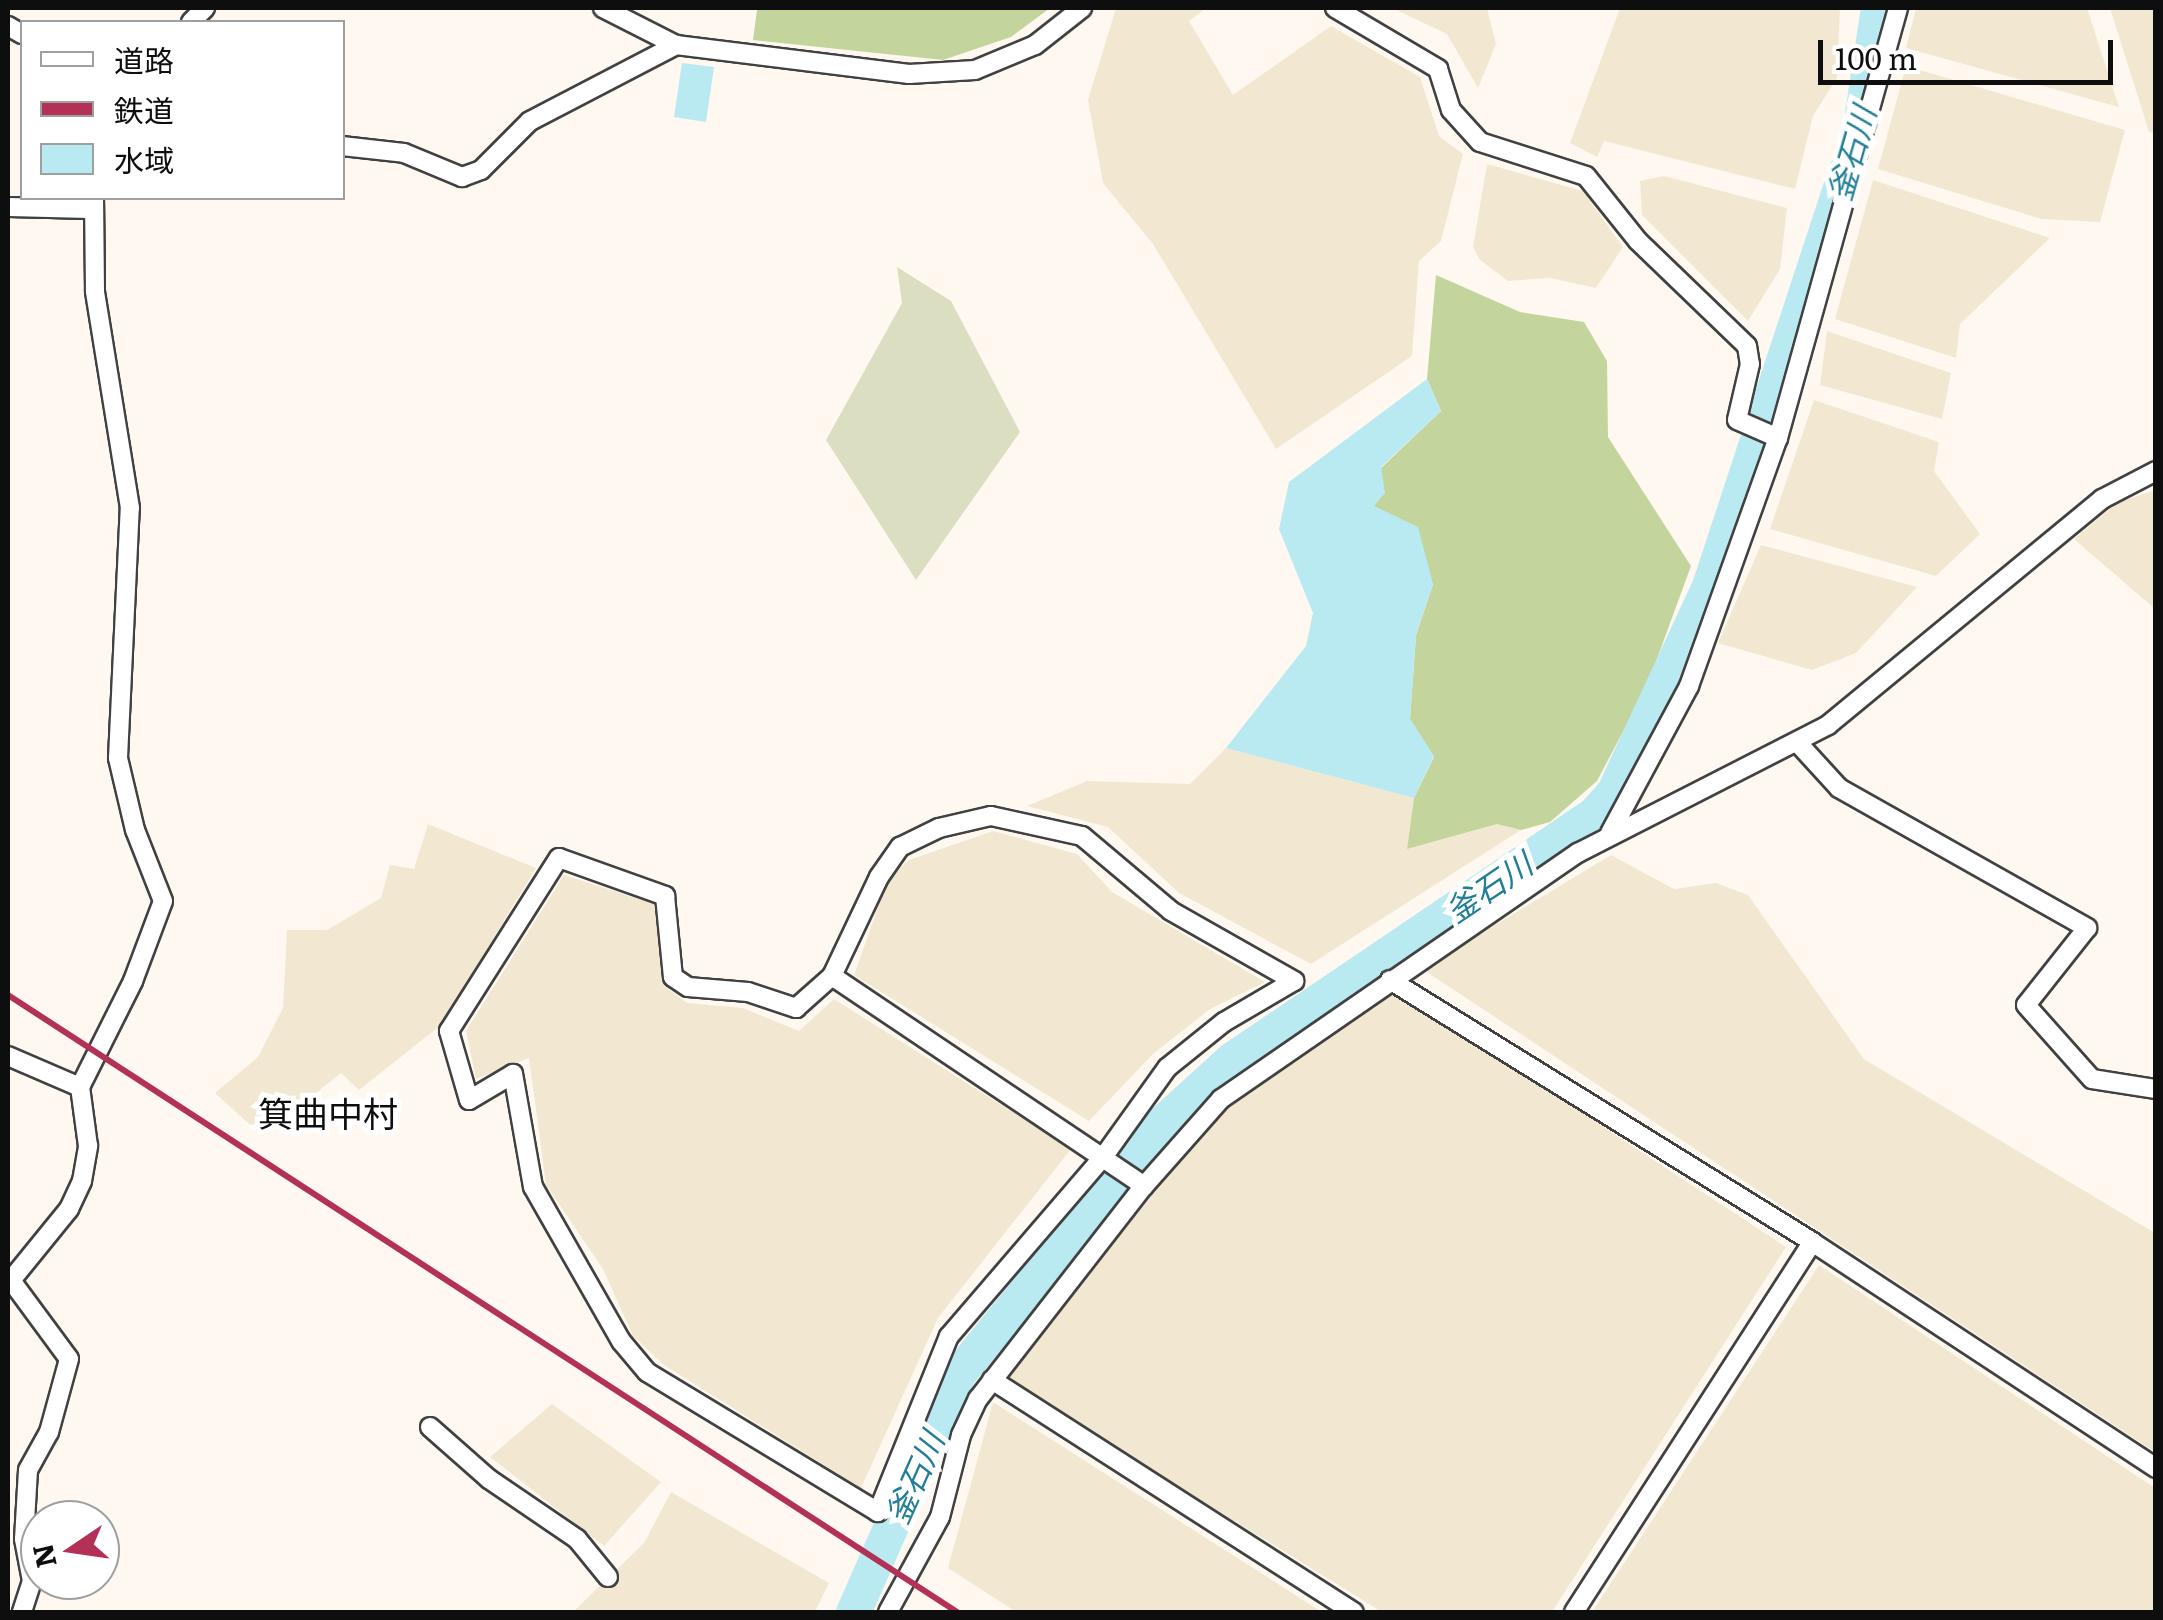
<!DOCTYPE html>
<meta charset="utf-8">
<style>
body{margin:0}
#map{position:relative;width:2163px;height:1620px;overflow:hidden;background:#fef8f0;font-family:Literata,"Noto Sans JP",serif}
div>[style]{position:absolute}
.farmland>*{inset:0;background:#f2e8d2}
.forest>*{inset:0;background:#c3d59d}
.cemetery>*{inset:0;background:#dcdec2}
.water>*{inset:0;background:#b9e9f1}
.river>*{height:35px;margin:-17.5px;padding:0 17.5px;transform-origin:17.5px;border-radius:17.5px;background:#b9e9f1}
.roads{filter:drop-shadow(2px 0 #414141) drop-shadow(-2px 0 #414141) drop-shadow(0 2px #414141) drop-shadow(0 -2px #414141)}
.street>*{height:18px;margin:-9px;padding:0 9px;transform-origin:9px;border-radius:9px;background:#fff}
.rail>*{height:6px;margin:-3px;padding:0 3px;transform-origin:3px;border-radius:3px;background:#b33156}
span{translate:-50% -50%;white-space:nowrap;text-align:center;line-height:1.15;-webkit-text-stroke:10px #fff;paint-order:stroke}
.water-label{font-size:32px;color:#217e96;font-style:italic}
.quarter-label{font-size:35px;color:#0e0e0e}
.frame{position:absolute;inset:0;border:10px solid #0e0e0e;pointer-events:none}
.legend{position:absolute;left:20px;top:20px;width:325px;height:180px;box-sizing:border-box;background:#fff;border:2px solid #9f9f9f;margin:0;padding:12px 18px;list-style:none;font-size:30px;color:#0e0e0e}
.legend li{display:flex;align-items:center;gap:20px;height:50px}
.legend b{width:50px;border:2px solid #9f9f9f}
.north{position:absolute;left:20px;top:1500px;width:100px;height:100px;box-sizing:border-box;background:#fff;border:2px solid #9f9f9f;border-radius:50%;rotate:257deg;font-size:28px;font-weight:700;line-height:40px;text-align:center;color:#0e0e0e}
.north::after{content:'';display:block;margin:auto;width:35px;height:45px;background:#b33156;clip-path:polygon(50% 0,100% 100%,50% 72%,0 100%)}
.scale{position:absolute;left:1818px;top:40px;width:295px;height:45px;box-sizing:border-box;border:5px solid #0e0e0e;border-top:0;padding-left:12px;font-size:30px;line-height:35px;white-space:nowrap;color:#0e0e0e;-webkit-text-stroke:8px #fff;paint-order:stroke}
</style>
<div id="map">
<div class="farmland">
<div style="clip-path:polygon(1116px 8px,1206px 8px,1189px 21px,1233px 95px,1331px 26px,1420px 77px,1439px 136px,1463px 154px,1441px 241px,1419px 261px,1412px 356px,1276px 449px,1153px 244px,1103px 183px,1088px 100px)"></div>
<div style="clip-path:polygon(1392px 8px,1487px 8px,1496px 44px,1478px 88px,1447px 34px)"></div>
<div style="clip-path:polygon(1620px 8px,1840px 8px,1837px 78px,1813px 116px,1795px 189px,1604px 141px,1597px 157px,1570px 143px)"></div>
<div style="clip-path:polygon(1916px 8px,2087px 8px,2119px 107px,1906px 48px)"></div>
<div style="clip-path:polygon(2110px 8px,2155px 8px,2155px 132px,2149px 132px)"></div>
<div style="clip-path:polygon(1906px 66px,2125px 130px,2100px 222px,2041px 219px,1878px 169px)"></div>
<div style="clip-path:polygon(1487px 164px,1583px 191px,1623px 247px,1596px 288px,1550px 278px,1508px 281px,1480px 260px,1473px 247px)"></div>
<div style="clip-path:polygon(1664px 176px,1787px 208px,1780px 269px,1748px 321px,1642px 215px,1640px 181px)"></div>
<div style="clip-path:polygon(1873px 180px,2050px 238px,1960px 324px,1956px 358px,1835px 319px)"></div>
<div style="clip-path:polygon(1827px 331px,1951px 373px,1942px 419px,1820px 385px)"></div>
<div style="clip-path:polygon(1814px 400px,1939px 442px,1934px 471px,1980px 534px,1936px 576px,1770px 529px)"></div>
<div style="clip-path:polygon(2155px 490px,2156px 490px,2155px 609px,2074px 539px,2117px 503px)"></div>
<div style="clip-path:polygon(1761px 545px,1917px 587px,1856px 653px,1812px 670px,1718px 643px)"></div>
<div style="clip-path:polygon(1226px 748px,1414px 798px,1407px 849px,1497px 824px,1521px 830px,1311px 964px,1179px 893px,1108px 827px,1027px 806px,1087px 781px,1190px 784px)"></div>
<div style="clip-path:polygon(428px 824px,536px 868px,441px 1025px,359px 1090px,341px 1073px,262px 1136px,215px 1093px,258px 1057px,283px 1008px,287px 930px,327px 930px,381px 898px,390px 865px,414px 869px)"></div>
<div style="clip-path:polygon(993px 831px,1077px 854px,1112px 892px,1265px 982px,1210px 1009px,1153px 1054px,1089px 1121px,854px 975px,888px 879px,909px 860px)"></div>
<div style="clip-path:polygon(1611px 855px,1674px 889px,1716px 883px,1748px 895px,1864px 1059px,2155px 1233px,2155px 1452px,1422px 969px)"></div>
<div style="clip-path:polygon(564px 875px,654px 904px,664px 986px,687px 1003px,743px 1008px,799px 1031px,834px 999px,1071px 1149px,938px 1318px,861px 1488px,664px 1365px,633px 1336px,603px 1269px,546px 1185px,529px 1058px,476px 1079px,466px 1031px)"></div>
<div style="clip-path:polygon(1395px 990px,1786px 1247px,1552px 1612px,1382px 1612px,1005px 1379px,1206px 1128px,1259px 1079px)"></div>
<div style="clip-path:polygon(1819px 1265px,2155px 1488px,2155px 1612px,1592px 1612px)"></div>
<div style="clip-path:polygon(993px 1402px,1322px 1612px,1016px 1612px,948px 1568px)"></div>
<div style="clip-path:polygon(552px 1404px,661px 1482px,604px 1546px,490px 1457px)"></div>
<div style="clip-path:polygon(671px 1492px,829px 1583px,815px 1612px,573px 1612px,644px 1543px)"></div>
</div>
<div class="forest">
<div style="clip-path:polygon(770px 8px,1050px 8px,1011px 37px,943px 60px,753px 40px,757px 10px)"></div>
<div style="clip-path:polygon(1436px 275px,1520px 312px,1584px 322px,1607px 361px,1608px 437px,1691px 566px,1647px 686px,1597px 781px,1550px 822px,1521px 830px,1497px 824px,1407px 849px,1414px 798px,1434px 757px,1410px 719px,1416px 635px,1433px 584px,1373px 506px,1384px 493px,1381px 468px,1441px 411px,1427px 379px)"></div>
</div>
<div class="cemetery">
<div style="clip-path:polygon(897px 267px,951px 301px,1020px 432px,916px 580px,826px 440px,902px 303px)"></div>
</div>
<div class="water">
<div style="clip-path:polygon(682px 63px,714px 67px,706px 122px,674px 117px)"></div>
<div style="clip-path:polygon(1427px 379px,1441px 411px,1381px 467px,1385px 493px,1374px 506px,1418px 527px,1433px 584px,1416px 635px,1410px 719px,1434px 756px,1414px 798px,1226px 748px,1306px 646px,1313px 613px,1279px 529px,1289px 482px)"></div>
</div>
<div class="river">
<div style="left:1861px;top:120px;width:113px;rotate:-81.4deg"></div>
<div style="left:853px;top:1612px;width:260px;rotate:-66.2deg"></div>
<div style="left:958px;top:1374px;width:328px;rotate:-50.8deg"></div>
<div style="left:1165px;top:1120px;width:91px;rotate:-42.3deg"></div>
<div style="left:1232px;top:1059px;width:436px;rotate:-34.1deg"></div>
<div style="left:1593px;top:815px;width:30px;rotate:-48deg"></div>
<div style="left:1613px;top:793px;width:228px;rotate:-65.1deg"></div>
<div style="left:1709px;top:586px;width:438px;rotate:-71.8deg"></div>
</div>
<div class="roads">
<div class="street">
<div style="left:603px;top:8px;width:82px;rotate:26.9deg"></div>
<div style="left:676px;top:45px;width:235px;rotate:7.1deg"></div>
<div style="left:909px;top:74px;width:66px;rotate:-3.5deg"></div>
<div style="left:975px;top:70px;width:65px;rotate:-22.6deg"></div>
<div style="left:1035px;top:45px;width:60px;rotate:-38.2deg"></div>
<div style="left:1335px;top:8px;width:120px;rotate:30.6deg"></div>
<div style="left:1438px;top:69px;width:43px;rotate:72.4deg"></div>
<div style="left:1451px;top:110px;width:43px;rotate:47.8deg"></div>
<div style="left:1480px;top:142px;width:111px;rotate:17.8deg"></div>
<div style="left:1586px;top:176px;width:83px;rotate:51.3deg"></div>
<div style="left:1638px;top:241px;width:151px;rotate:43.9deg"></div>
<div style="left:1747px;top:346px;width:18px;rotate:81deg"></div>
<div style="left:1750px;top:364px;width:57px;rotate:103.1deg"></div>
<div style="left:1737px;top:420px;width:45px;rotate:23.7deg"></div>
<div style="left:191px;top:22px;width:20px;rotate:-45deg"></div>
<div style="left:8px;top:26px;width:16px;rotate:30deg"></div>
<div style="left:342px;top:146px;width:62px;rotate:6.4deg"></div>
<div style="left:404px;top:153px;width:63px;rotate:22.5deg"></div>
<div style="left:462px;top:177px;width:20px;rotate:-20deg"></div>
<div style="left:481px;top:170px;width:69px;rotate:-45deg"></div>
<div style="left:530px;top:121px;width:165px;rotate:-27.5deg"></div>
<div style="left:8px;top:207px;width:82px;rotate:1.4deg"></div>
<div style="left:1797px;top:742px;width:62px;rotate:47.6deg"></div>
<div style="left:1839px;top:788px;width:285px;rotate:29.4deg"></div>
<div style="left:2087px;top:928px;width:98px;rotate:128.4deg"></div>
<div style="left:2026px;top:1005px;width:99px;rotate:48.3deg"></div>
<div style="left:2092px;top:1079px;width:65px;rotate:8.9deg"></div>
<div style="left:991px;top:816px;width:93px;rotate:12.4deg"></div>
<div style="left:1082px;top:836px;width:116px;rotate:40.1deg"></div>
<div style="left:1171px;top:911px;width:142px;rotate:29.6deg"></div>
<div style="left:1294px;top:981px;width:81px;rotate:149.6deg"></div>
<div style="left:1224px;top:1022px;width:73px;rotate:141.1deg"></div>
<div style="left:1167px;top:1068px;width:108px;rotate:125.6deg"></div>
<div style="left:1104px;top:1156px;width:238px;rotate:130.7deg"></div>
<div style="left:949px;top:1336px;width:190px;rotate:112deg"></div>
<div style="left:878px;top:1512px;width:270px;rotate:-148.8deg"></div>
<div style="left:647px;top:1372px;width:40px;rotate:-130deg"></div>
<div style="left:621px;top:1341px;width:177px;rotate:-119.7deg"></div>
<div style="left:533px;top:1187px;width:115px;rotate:-100deg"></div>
<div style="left:513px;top:1074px;width:51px;rotate:149.4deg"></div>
<div style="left:469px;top:1100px;width:72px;rotate:-106.2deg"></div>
<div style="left:449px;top:1031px;width:205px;rotate:-57.6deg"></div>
<div style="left:559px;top:858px;width:113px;rotate:19.7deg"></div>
<div style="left:665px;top:896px;width:81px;rotate:84.4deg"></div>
<div style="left:673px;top:977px;width:18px;rotate:34deg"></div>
<div style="left:688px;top:987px;width:60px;rotate:4.8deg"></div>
<div style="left:748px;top:992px;width:51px;rotate:18.4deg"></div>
<div style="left:796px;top:1008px;width:48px;rotate:-41.6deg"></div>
<div style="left:832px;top:976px;width:110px;rotate:-64.6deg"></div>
<div style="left:879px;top:877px;width:37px;rotate:-55deg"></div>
<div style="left:900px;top:847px;width:43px;rotate:-26deg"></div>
<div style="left:939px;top:828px;width:53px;rotate:-13deg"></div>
<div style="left:1610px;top:833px;width:167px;rotate:-61.7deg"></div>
<div style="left:1689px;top:686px;width:263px;rotate:-70.3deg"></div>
<div style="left:1778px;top:438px;width:446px;rotate:-74.4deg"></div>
<div style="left:832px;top:976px;width:376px;rotate:33.9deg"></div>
<div style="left:1390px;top:980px;width:497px;rotate:31.8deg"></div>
<div style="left:1812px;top:1242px;width:412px;rotate:33.3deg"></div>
<div style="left:8px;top:1056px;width:78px;rotate:23.3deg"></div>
<div style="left:13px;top:1283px;width:94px;rotate:53.6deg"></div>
<div style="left:69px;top:1359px;width:76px;rotate:105.3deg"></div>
<div style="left:49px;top:1432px;width:43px;rotate:118.9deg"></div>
<div style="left:28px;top:1470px;width:69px;rotate:93.3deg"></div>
<div style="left:24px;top:1539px;width:43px;rotate:79.2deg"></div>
<div style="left:32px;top:1581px;width:33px;rotate:108deg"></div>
<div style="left:8px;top:1284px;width:97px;rotate:-50.9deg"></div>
<div style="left:69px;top:1209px;width:31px;rotate:-65deg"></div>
<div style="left:82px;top:1181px;width:36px;rotate:-80deg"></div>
<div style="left:88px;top:1146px;width:60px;rotate:-97.7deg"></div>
<div style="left:80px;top:1087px;width:119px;rotate:-63.4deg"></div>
<div style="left:133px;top:981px;width:85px;rotate:-69.4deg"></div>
<div style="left:163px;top:901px;width:76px;rotate:-111.5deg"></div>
<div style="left:135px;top:830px;width:74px;rotate:-103.3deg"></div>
<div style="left:118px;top:758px;width:250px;rotate:-87.3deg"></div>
<div style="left:130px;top:508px;width:220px;rotate:-99.2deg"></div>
<div style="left:95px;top:291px;width:93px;rotate:-90.6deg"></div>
<div style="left:992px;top:1380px;width:430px;rotate:32.7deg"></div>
<div style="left:430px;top:1427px;width:79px;rotate:41.4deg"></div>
<div style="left:489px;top:1479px;width:107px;rotate:34.3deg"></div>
<div style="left:577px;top:1539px;width:49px;rotate:50.8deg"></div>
<div style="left:888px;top:1612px;width:108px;rotate:-61.3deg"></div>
<div style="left:940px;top:1517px;width:85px;rotate:-75.6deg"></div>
<div style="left:961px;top:1435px;width:40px;rotate:-65deg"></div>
<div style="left:978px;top:1399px;width:270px;rotate:-52.1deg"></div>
<div style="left:1144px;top:1186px;width:116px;rotate:-48.5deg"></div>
<div style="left:1221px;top:1099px;width:434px;rotate:-34.6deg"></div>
<div style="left:1578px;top:853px;width:281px;rotate:-27.1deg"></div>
<div style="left:1828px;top:725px;width:355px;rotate:-39.5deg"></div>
<div style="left:2102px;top:499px;width:61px;rotate:-27.4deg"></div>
<div style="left:1574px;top:1612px;width:440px;rotate:-57.2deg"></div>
</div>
</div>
<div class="rail">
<div style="left:8px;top:995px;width:1132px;rotate:33.03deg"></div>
</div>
<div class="water-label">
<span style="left:1850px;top:153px;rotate:-74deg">釜石川</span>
<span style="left:1488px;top:886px;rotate:-34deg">釜石川</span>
<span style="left:913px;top:1477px;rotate:-66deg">釜石川</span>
</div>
<div class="quarter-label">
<span style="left:328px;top:1112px">箕曲中村</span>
</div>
<div class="frame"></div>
<ul class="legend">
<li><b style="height:12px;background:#fff"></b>道路</li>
<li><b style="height:12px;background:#b33156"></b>鉄道</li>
<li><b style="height:28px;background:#b9e9f1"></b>水域</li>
</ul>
<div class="north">N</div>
<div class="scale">100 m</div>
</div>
